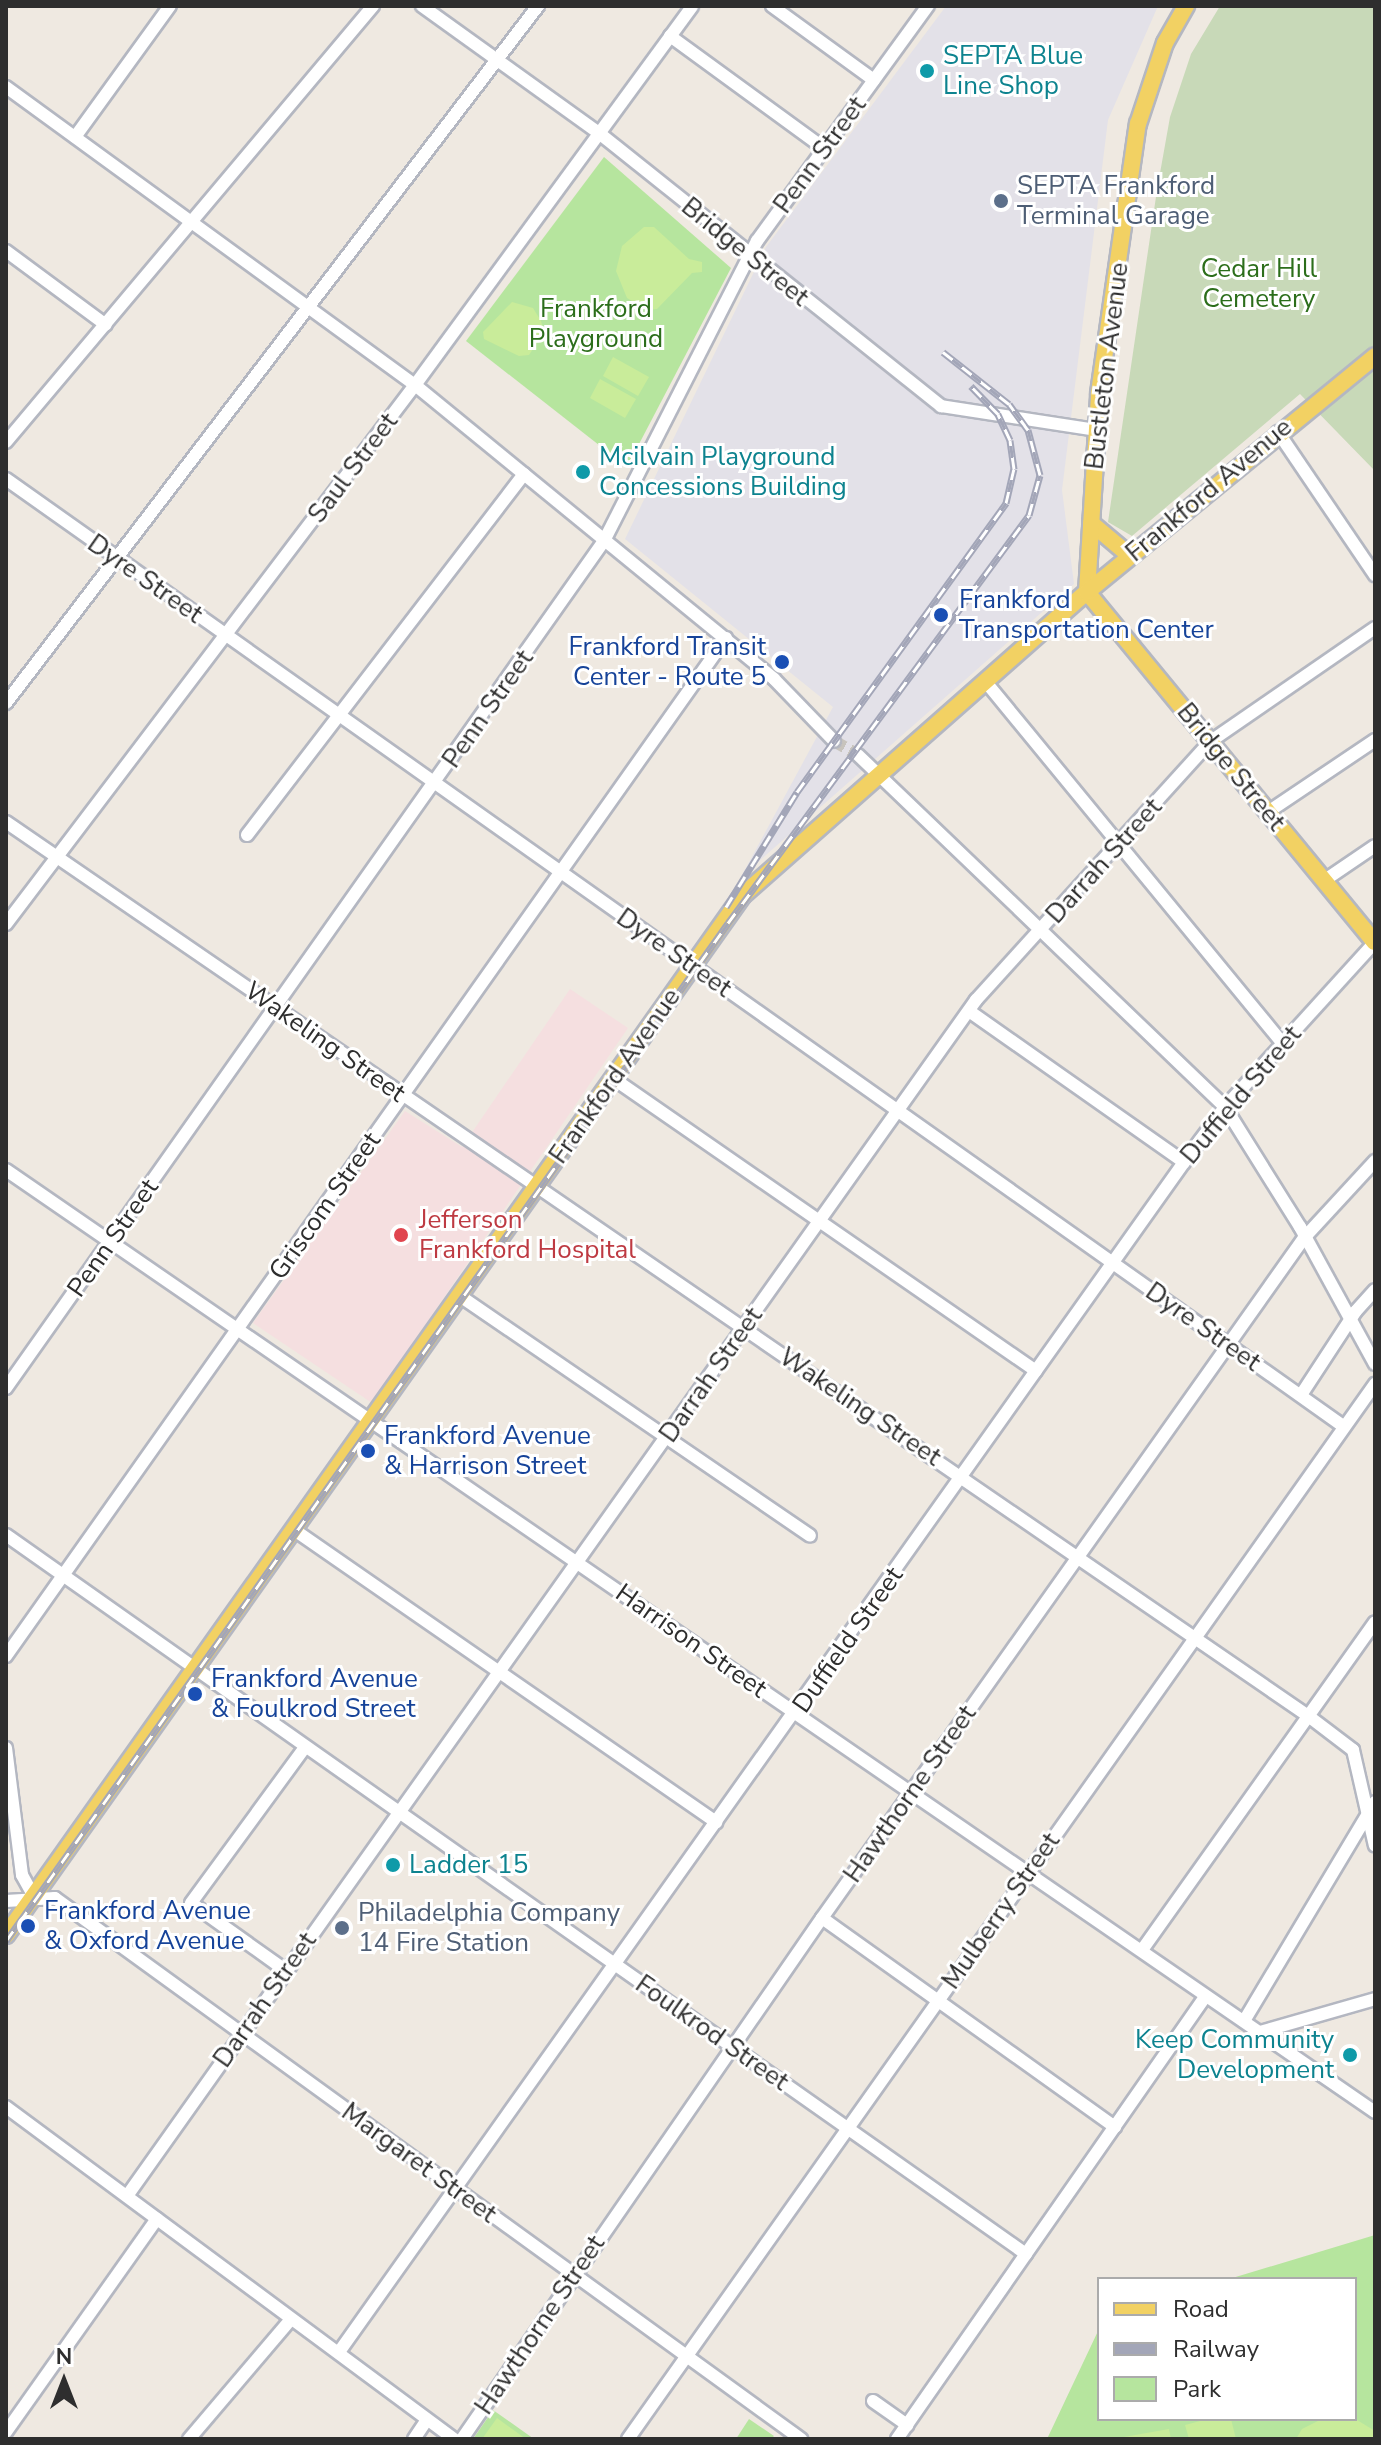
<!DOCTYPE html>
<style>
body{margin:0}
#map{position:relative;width:1381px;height:2445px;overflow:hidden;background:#efe9e1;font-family:"Nunito Sans",sans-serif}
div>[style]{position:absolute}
.industrial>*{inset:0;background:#e3e1e8}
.medical>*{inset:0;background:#f5dfe0}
.green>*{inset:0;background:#b6e59e}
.cemetery>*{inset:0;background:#c8d9b8}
.pitch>*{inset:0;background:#c9ec9a}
.minor-tunnel>*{height:12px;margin-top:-6px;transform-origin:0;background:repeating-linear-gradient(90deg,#c8c4bd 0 12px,transparent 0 18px)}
.roads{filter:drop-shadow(2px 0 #b4b7c1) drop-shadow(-2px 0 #b4b7c1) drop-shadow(0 2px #b4b7c1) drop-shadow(0 -2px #b4b7c1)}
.minor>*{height:12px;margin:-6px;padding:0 6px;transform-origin:6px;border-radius:6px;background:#fff}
.major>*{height:16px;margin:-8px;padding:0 8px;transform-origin:8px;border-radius:8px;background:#f2d163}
.rail>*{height:7px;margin-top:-3.5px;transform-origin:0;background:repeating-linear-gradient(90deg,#fff 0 12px,#a3a6b8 0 24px);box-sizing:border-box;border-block:2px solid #a3a6b8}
.dots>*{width:22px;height:22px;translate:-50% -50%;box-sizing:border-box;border:4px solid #fff;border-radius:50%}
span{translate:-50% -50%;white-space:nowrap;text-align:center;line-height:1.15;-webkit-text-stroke:6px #fff;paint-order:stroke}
.culture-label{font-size:26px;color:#0d838f}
.left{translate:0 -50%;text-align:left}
.right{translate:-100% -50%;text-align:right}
.street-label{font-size:26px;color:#2e2e2e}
.service-label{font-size:26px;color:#4e5e75}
.park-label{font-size:26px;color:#2c6e1b}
.transit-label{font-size:26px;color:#164399}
.health-label{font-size:26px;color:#be3a42}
.frame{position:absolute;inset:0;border:8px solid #2e2e2e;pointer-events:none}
.legend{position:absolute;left:1097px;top:2277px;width:260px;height:144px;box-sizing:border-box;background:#fff;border:2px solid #ababab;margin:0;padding:10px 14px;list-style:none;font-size:24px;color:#2e2e2e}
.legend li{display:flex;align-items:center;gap:16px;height:40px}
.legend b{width:40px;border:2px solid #ababab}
.north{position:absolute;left:24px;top:2341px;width:80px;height:80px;-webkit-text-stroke:6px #fff;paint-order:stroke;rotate:0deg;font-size:22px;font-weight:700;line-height:32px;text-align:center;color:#2e2e2e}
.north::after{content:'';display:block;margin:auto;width:28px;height:36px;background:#2e2e2e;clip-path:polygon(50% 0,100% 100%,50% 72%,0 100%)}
</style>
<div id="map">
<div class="industrial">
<div style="clip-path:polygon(946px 6px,1158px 6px,1108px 120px,1062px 490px,1074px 584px,741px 877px,833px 707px,625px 539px,766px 247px)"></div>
</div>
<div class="medical">
<div style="clip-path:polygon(570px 989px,628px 1028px,372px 1403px,253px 1323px,405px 1111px,462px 1147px)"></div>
</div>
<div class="green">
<div style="clip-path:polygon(604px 157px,731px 268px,627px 467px,466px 341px)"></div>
<div style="clip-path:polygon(1375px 2235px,1375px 2439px,1047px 2439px,1099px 2329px,1099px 2419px,1355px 2419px,1355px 2279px,1229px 2279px)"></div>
<div style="clip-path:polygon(493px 2410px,534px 2439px,473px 2439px)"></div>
<div style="clip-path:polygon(749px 2419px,774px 2436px,771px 2439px,736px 2439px)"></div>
</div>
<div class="cemetery">
<div style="clip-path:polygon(1220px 6px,1375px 6px,1375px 471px,1300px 394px,1132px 536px,1108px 522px,1157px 190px,1170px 117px,1191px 54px)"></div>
</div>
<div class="pitch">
<div style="clip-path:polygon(644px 227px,654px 227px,689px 259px,702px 262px,702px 272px,692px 273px,657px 309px,647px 310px,627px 298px,616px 271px,622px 246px)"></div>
<div style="clip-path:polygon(512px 302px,533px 308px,541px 321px,544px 332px,529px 355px,519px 356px,484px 339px,483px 332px)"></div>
<div style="clip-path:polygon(613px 357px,649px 377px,638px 396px,603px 376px)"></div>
<div style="clip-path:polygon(600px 379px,636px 399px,625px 418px,590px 398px)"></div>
<div style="clip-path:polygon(497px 2418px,526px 2439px,482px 2439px)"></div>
<div style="clip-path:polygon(1208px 2419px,1231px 2419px,1236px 2439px,1189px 2439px,1185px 2425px)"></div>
<div style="clip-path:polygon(1322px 2419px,1357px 2420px,1375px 2431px,1375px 2439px,1296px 2439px,1302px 2429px)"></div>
<div style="clip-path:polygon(1169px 2429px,1171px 2439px,1125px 2439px,1124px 2437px)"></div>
</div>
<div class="minor-tunnel">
<div style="left:834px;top:741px;width:28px;rotate:30deg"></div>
</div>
<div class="roads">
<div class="minor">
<div style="left:422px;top:6px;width:218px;rotate:35.7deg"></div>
<div style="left:599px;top:133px;width:438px;rotate:38.6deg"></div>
<div style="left:941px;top:406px;width:157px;rotate:8.8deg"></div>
<div style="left:772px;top:6px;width:126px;rotate:36deg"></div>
<div style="left:670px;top:36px;width:192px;rotate:36.1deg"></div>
<div style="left:6px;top:87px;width:506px;rotate:36.08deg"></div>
<div style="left:415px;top:385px;width:464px;rotate:39.3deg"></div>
<div style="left:774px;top:679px;width:86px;rotate:45.9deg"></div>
<div style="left:75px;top:137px;width:162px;rotate:-54.1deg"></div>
<div style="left:6px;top:251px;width:124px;rotate:36.5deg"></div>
<div style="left:1278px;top:432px;width:173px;rotate:55.9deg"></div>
<div style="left:6px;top:442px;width:570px;rotate:-49.91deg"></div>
<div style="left:6px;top:479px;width:1638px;rotate:35.31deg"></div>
<div style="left:985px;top:681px;width:470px;rotate:50.6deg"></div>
<div style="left:6px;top:703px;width:877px;rotate:-52.65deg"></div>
<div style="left:858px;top:755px;width:509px;rotate:43.8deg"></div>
<div style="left:1225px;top:1107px;width:142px;rotate:58deg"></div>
<div style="left:1300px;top:1227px;width:156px;rotate:61.3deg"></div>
<div style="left:1268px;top:812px;width:129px;rotate:-33.9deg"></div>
<div style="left:6px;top:822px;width:1578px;rotate:34.47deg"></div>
<div style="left:1307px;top:1715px;width:58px;rotate:37.3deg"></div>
<div style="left:1353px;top:1750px;width:98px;rotate:77.1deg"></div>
<div style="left:247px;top:835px;width:455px;rotate:-52.5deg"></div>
<div style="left:1325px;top:880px;width:60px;rotate:-34.2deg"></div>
<div style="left:6px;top:924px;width:677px;rotate:-52.81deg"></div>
<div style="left:415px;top:385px;width:469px;rotate:-53.8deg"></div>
<div style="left:969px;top:1011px;width:263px;rotate:35.1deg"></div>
<div style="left:614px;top:1079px;width:513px;rotate:34.68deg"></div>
<div style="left:6px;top:1170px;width:1662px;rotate:34.53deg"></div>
<div style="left:460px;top:1296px;width:424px;rotate:34.4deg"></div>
<div style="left:6px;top:1388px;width:1037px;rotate:-54.78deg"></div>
<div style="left:604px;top:541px;width:337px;rotate:-63deg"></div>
<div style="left:757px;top:241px;width:291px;rotate:-54deg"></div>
<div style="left:1301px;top:1395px;width:100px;rotate:-56.8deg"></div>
<div style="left:1356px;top:1311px;width:28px;rotate:-48deg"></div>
<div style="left:293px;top:1529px;width:515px;rotate:34.71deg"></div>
<div style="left:6px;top:1535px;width:1248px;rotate:35.18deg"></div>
<div style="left:6px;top:1656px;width:1247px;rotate:-54.73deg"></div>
<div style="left:6px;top:1748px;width:128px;rotate:82.8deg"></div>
<div style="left:22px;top:1875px;width:25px;rotate:61deg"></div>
<div style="left:6px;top:1901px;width:49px;rotate:-3.5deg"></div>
<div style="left:55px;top:1898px;width:922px;rotate:35.95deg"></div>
<div style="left:822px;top:1918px;width:360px;rotate:35.5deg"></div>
<div style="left:1142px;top:1950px;width:402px;rotate:-54.6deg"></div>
<div style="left:285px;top:1970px;width:115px;rotate:-144.5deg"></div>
<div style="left:191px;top:1903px;width:193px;rotate:-53.8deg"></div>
<div style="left:1244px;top:2021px;width:255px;rotate:-59.1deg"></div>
<div style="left:1260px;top:2032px;width:120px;rotate:-16deg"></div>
<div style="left:6px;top:2107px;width:558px;rotate:36.54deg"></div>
<div style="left:127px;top:2196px;width:1467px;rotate:-54.63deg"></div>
<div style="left:976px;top:1000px;width:350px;rotate:-47.8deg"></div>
<div style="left:1211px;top:741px;width:199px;rotate:-34.6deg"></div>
<div style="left:339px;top:2352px;width:1459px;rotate:-54.62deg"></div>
<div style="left:1184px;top:1162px;width:69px;rotate:-53.3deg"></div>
<div style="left:1225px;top:1107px;width:223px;rotate:-47.7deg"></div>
<div style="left:873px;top:2401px;width:42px;rotate:35.2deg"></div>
<div style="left:6px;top:2432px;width:261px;rotate:-54.7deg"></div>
<div style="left:189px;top:2439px;width:157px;rotate:-49.6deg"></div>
<div style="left:414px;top:2439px;width:23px;rotate:-56deg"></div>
<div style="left:462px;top:2439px;width:633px;rotate:-55.36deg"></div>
<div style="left:822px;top:1918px;width:834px;rotate:-54.67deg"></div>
<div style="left:1304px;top:1238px;width:105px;rotate:-47.3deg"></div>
<div style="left:628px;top:2439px;width:1293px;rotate:-54.7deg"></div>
<div style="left:897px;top:2439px;width:539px;rotate:-55.13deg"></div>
</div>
<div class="major">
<div style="left:1091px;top:523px;width:51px;rotate:40.2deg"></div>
<div style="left:1087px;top:592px;width:199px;rotate:-86.5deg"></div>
<div style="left:1099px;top:393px;width:272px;rotate:-81.8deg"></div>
<div style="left:1138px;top:124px;width:85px;rotate:-71.6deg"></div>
<div style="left:1165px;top:43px;width:43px;rotate:-60.4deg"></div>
<div style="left:1087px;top:592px;width:453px;rotate:50.6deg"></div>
<div style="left:6px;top:1935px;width:1275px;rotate:-54.68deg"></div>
<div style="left:743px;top:895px;width:458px;rotate:-41.4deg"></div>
<div style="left:1087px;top:592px;width:372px;rotate:-39.3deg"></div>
</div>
</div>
<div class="rail">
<div style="left:726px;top:907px;width:135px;rotate:-58.3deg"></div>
<div style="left:797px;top:792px;width:357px;rotate:-54.1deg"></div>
<div style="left:1006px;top:503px;width:35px;rotate:-77deg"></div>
<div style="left:1014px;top:469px;width:29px;rotate:-98deg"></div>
<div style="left:1010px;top:440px;width:29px;rotate:-115deg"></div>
<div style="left:998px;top:414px;width:39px;rotate:-134deg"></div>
<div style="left:6px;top:1941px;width:1248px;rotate:-54.65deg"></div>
<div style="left:728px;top:923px;width:507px;rotate:-53.58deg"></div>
<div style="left:1029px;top:515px;width:41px;rotate:-74.6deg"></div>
<div style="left:1040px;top:475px;width:47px;rotate:-104.9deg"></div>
<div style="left:1028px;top:430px;width:32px;rotate:-126deg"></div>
<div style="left:1009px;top:404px;width:84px;rotate:-141.8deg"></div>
</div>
<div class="dots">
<div style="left:927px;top:71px;background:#0f9aa8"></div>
<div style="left:1001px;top:201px;background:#5c6f8a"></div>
<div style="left:583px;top:472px;background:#0f9aa8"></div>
<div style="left:941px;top:615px;background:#1a4fb4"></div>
<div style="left:782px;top:662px;background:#1a4fb4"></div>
<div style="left:401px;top:1235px;background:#e0444e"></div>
<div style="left:368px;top:1451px;background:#1a4fb4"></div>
<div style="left:195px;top:1694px;background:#1a4fb4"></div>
<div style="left:393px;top:1865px;background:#0f9aa8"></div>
<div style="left:28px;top:1926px;background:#1a4fb4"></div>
<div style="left:342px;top:1928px;background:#5c6f8a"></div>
<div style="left:1350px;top:2055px;background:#0f9aa8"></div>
</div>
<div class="culture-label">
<span class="left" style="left:943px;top:71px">SEPTA Blue<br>Line Shop</span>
<span class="left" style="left:599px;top:472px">Mcilvain Playground<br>Concessions Building</span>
<span class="left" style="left:409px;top:1865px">Ladder 15</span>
<span class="right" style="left:1334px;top:2055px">Keep Community<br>Development</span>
</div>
<div class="street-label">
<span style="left:820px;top:155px;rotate:-54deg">Penn Street</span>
<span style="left:745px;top:252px;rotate:39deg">Bridge Street</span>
<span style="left:1107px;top:366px;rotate:-83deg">Bustleton Avenue</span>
<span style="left:353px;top:468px;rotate:-53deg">Saul Street</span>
<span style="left:1209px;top:490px;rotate:-40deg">Frankford Avenue</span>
<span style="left:145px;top:579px;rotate:35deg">Dyre Street</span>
<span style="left:488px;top:709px;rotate:-55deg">Penn Street</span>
<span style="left:1231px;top:767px;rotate:51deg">Bridge Street</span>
<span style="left:1104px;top:861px;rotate:-48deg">Darrah Street</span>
<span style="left:674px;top:953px;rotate:35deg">Dyre Street</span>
<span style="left:325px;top:1042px;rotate:35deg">Wakeling Street</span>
<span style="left:615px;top:1076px;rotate:-55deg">Frankford Avenue</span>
<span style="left:1241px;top:1095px;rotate:-50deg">Duffield Street</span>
<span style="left:325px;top:1206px;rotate:-55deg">Griscom Street</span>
<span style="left:113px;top:1238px;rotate:-55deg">Penn Street</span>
<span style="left:1203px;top:1327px;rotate:35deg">Dyre Street</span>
<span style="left:711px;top:1375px;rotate:-55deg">Darrah Street</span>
<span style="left:860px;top:1407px;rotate:34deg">Wakeling Street</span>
<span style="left:848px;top:1640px;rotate:-55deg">Duffield Street</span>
<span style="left:691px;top:1641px;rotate:35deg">Harrison Street</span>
<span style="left:910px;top:1794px;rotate:-55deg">Hawthorne Street</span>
<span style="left:1001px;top:1911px;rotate:-55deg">Mulberry Street</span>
<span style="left:265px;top:2000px;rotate:-55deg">Darrah Street</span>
<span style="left:712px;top:2033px;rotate:35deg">Foulkrod Street</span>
<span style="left:419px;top:2163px;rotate:36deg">Margaret Street</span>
<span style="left:540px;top:2325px;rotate:-56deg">Hawthorne Street</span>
</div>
<div class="service-label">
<span class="left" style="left:1017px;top:201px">SEPTA Frankford<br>Terminal Garage</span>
<span class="left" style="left:358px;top:1928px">Philadelphia Company<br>14 Fire Station</span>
</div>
<div class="park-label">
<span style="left:1259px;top:284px">Cedar Hill<br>Cemetery</span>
<span style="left:596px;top:324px">Frankford<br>Playground</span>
</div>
<div class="transit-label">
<span class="left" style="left:959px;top:615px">Frankford<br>Transportation Center</span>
<span class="right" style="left:766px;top:662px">Frankford Transit<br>Center - Route 5</span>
<span class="left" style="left:384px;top:1451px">Frankford Avenue<br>&amp; Harrison Street</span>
<span class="left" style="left:211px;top:1694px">Frankford Avenue<br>&amp; Foulkrod Street</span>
<span class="left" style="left:44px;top:1926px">Frankford Avenue<br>&amp; Oxford Avenue</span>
</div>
<div class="health-label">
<span class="left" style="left:419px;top:1235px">Jefferson<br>Frankford Hospital</span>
</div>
<div class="frame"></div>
<ul class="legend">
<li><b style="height:10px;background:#f2d163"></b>Road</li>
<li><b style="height:10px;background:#a3a6b8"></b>Railway</li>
<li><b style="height:22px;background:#b6e59e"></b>Park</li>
</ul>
<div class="north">N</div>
</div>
